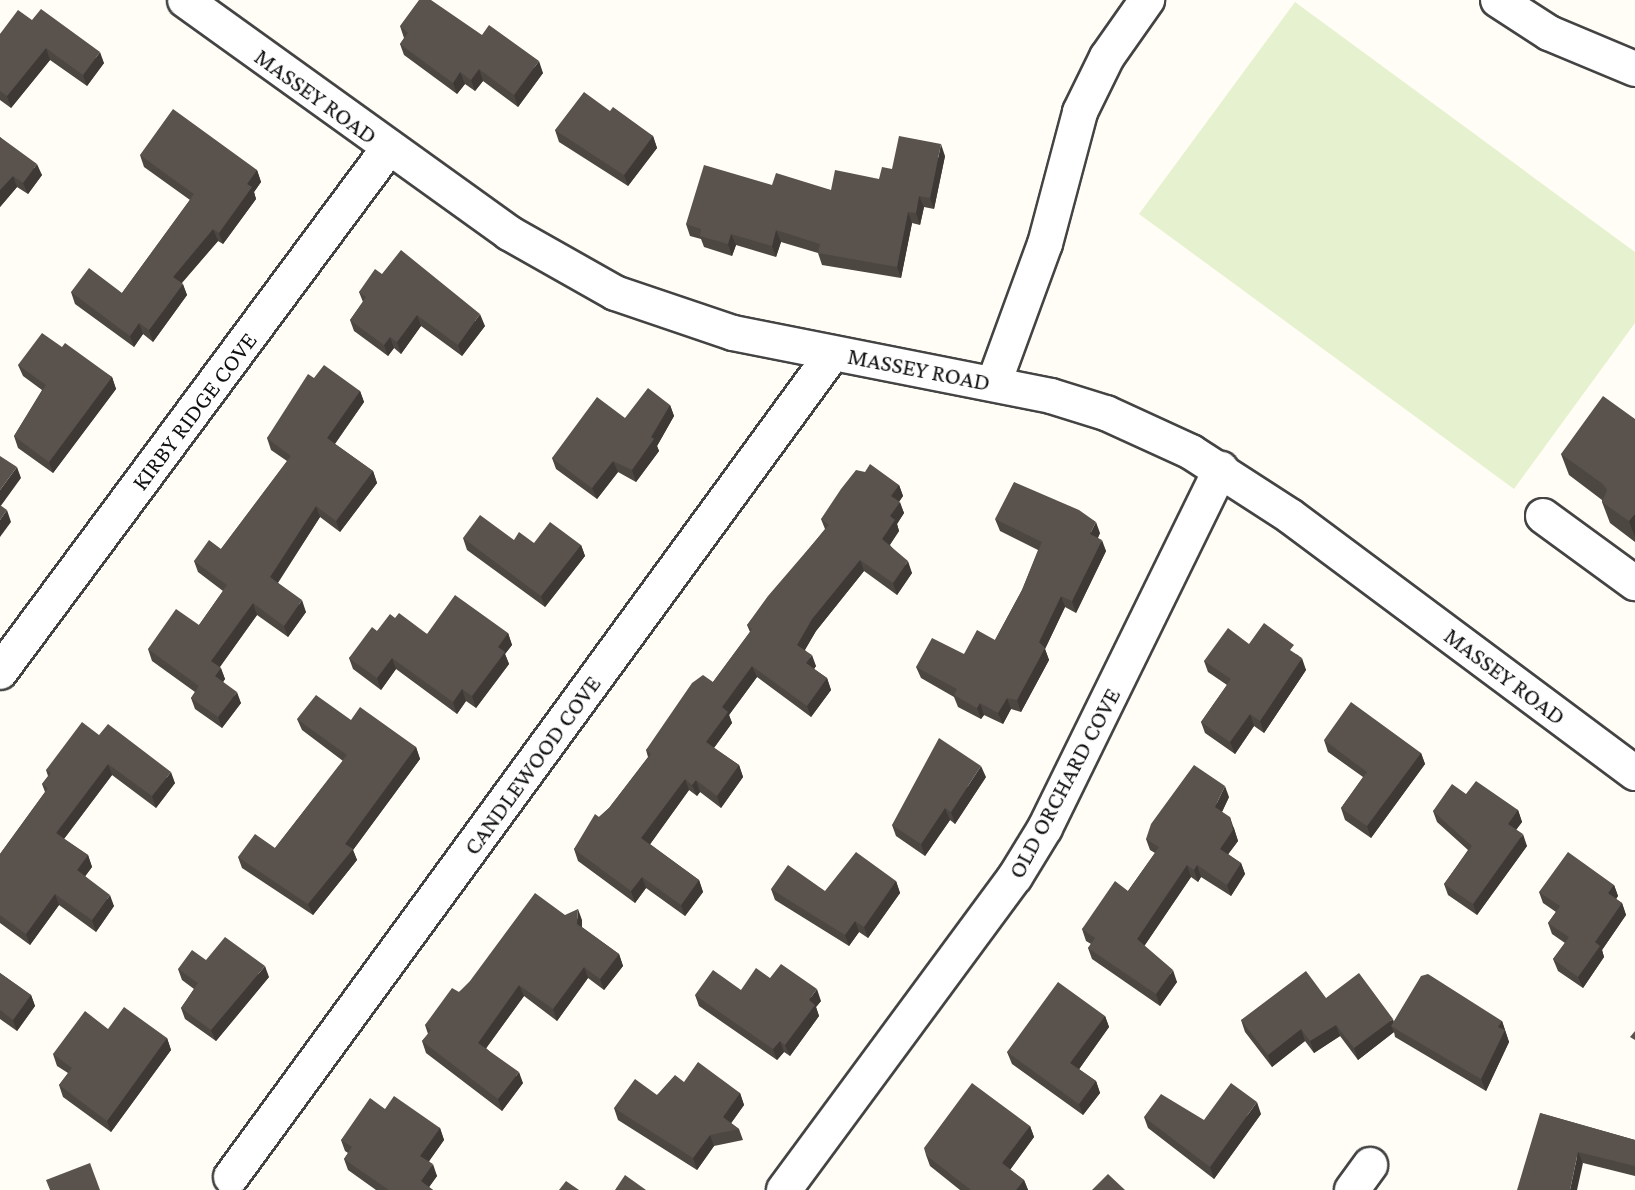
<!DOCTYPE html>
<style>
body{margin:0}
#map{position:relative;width:1635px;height:1190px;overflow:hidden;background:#fffdf5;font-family:"Crimson Pro",serif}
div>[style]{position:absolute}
.pitch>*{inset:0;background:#e6f2cf}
.roads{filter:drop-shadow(2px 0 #444) drop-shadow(-2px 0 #444) drop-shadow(0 2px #444) drop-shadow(0 -2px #444)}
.minor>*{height:34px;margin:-17px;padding:0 17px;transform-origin:17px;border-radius:17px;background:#fff}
.wall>*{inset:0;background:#4d4742}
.shaded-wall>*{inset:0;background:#3f3936}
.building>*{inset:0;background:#5a524d}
span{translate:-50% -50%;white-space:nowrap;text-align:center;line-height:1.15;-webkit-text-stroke:8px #fff;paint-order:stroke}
.street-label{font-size:24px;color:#111}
</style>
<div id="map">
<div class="pitch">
<div style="clip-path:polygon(1295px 2px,1635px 252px,1635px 323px,1514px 489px,1139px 214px)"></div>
</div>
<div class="roads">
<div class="minor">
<div style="left:185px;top:0;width:399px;rotate:35.7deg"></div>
<div style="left:509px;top:233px;width:122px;rotate:29.5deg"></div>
<div style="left:615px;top:293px;width:125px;rotate:18.7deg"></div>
<div style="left:733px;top:333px;width:324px;rotate:11.2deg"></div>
<div style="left:1051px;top:396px;width:58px;rotate:17.2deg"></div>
<div style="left:1106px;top:413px;width:94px;rotate:24.6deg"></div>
<div style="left:1191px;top:452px;width:118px;rotate:32.9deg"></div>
<div style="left:1290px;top:516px;width:430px;rotate:36.7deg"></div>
<div style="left:1498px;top:0;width:61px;rotate:32.9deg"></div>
<div style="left:1549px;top:33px;width:93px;rotate:22.7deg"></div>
<div style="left:994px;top:383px;width:148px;rotate:-69.9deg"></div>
<div style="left:1045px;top:244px;width:137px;rotate:-75.1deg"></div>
<div style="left:1080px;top:112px;width:61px;rotate:-63.9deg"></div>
<div style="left:1107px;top:57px;width:70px;rotate:-54.9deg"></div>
<div style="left:1543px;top:516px;width:114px;rotate:36.1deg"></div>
<div style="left:0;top:672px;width:651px;rotate:-53.43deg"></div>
<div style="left:231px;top:1177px;width:1020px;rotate:-53.85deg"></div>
<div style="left:784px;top:1190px;width:389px;rotate:-53.6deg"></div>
<div style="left:1015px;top:877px;width:57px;rotate:-58.5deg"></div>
<div style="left:1045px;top:828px;width:400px;rotate:-63.9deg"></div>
<div style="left:1352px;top:1190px;width:31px;rotate:-54deg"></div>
</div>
</div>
<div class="wall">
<div style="clip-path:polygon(32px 20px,104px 63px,87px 86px,50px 60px,11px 108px,0 100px,0 34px)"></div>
<div style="clip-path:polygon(400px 26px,482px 35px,543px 73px,518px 107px,483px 81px,475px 91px,465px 84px,457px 94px,404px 55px,400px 44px,404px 38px)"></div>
<div style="clip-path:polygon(610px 111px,653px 136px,657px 148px,628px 186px,559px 142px,555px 130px)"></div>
<div style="clip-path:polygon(0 137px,42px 175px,28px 194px,17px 187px,0 207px)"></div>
<div style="clip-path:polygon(140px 155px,257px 170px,261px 182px,254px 192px,256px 199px,223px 244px,218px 241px,182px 283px,187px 295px,153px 342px,143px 334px,134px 347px,75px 304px,71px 292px,122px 293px,190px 200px,144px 167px)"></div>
<div style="clip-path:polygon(945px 156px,934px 209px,924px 207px,920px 225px,912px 223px,901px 278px,822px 265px,818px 253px,781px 242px,776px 257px,736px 245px,732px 256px,704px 247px,701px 239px,690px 236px,686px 224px,772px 185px,831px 190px,879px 179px,892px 169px)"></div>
<div style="clip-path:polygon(382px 274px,485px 326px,462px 356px,421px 326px,401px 354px,394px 348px,388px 356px,354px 331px,350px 320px,363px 302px,359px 292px)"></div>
<div style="clip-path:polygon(62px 347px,112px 377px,116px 389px,53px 473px,18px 448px,14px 436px,42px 390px,23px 376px,18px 365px)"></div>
<div style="clip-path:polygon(314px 378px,360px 391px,364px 402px,335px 444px,373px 471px,377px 483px,340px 532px,320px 517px,278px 583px,306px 612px,288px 637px,257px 615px,220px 667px,225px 679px,223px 682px,241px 703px,222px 728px,195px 709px,191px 698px,195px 692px,152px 661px,148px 649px,199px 625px,223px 591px,198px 572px,194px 561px,221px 549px,287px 461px,271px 450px,267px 438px)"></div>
<div style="clip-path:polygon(670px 405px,674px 416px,657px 446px,659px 451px,636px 482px,618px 472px,597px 499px,556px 469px,552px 458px,625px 418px)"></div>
<div style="clip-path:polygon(1635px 419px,1635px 542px,1610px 523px,1602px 502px,1602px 500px,1569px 475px,1561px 454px)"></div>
<div style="clip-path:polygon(899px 485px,903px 496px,899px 502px,904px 513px,897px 524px,899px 531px,890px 545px,912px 573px,897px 595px,864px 571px,816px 631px,805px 650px,816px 666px,814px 669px,827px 678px,831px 690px,811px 717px,757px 677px,729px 715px,732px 723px,714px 748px,739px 765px,743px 777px,721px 808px,700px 792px,697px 796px,689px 790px,650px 844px,699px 880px,703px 892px,685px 916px,646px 888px,635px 903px,578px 861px,574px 849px,599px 817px,609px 808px,648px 757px,646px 750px,713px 682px,750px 632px,747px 625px,825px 529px,821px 519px)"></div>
<div style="clip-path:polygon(995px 519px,1100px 533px,1098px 538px,1106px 551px,1076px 613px,1065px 607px,1045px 649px,1049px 660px,1021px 712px,1011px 709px,1003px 724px,984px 715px,981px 719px,958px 707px,954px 697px,921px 678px,916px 667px,964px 654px,995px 640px,1022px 590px,1038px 550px,1000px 531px)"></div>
<div style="clip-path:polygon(463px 538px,514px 540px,534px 543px,581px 545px,585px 556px,545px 607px,467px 550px)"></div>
<div style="clip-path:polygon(395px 618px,427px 634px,508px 633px,512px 645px,505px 654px,509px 664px,476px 708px,466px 701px,457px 714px,396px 669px,381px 690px,353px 669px,349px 658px,377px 631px)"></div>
<div style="clip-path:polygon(1249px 644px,1298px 655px,1306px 670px,1264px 733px,1254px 726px,1235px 754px,1205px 733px,1201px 722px,1227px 685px,1208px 672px,1204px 661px)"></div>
<div style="clip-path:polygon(297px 719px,351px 720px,416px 747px,420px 759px,353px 850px,357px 860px,313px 915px,242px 868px,238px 857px,275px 848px,343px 761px,302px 730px)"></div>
<div style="clip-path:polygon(99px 735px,175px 783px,156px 808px,112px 775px,64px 839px,88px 855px,92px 867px,85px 876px,114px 906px,96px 932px,59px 905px,30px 945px,0 923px,0 854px,45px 792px,42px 784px,48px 776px,46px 770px)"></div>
<div style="clip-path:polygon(1324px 740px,1421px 753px,1425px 764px,1371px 838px,1345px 820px,1341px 808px,1363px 777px,1328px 752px)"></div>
<div style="clip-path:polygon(986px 777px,955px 824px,950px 820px,925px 856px,896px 836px,892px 825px)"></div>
<div style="clip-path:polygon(1466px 794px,1518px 810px,1522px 822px,1516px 830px,1527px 846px,1477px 915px,1448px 895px,1444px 884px,1468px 850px,1437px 822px,1433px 811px)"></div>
<div style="clip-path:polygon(1229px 797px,1222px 812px,1234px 828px,1238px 841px,1228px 854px,1241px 863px,1245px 874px,1231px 896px,1201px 877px,1198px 882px,1191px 877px,1144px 946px,1177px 982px,1160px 1006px,1092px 959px,1088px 948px,1091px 944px,1086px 941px,1082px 929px,1128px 891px,1155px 853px,1150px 850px,1146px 839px)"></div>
<div style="clip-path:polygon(896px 881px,900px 893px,868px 938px,859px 932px,849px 946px,775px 900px,771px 889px,825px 891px)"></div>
<div style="clip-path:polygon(1614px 885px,1618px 896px,1616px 899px,1622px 903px,1626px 915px,1602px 950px,1604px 957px,1583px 988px,1558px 971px,1553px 959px,1565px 943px,1552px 934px,1548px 923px,1556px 912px,1543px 903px,1539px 892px)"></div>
<div style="clip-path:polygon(565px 915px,582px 920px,582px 927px,619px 954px,623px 966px,604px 990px,588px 978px,557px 1021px,524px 996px,486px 1048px,523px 1083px,502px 1111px,426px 1053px,422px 1041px,428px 1034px,425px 1025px,459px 992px)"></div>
<div style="clip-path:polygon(206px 960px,269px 977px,216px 1041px,185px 1019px,181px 1008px,194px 989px,182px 980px,178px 969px)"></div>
<div style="clip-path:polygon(0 973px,31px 995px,35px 1006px,17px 1031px,0 1019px)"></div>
<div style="clip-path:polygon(770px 978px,821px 1001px,816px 1007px,819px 1016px,790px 1056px,784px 1052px,777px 1060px,699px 1006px,695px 995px,741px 990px)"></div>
<div style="clip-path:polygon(1326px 998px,1394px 1022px,1502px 1021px,1509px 1042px,1486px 1091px,1395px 1037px,1394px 1032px,1358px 1060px,1340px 1036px,1314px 1053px,1305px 1041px,1272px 1067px,1245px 1032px,1241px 1020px)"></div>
<div style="clip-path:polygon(1105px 1016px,1109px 1027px,1079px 1069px,1096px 1081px,1100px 1093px,1083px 1115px,1012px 1064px,1007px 1052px)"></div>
<div style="clip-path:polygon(108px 1029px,167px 1038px,171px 1050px,111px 1132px,63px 1097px,59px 1085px,68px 1073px,57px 1066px,53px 1054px)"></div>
<div style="clip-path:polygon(684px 1082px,740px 1093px,744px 1105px,731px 1123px,739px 1129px,743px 1140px,714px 1146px,697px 1170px,618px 1120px,614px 1108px,657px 1095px)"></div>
<div style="clip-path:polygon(385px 1109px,440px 1128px,444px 1140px,429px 1161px,437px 1176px,429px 1187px,433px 1190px,376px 1190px,348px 1170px,344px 1159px,348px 1153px,345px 1151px,341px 1140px)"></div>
<div style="clip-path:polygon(1540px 1113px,1635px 1140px,1635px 1176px,1583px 1163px)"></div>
<div style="clip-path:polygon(1261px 1114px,1214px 1179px,1148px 1128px,1144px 1117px,1204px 1120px)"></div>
<div style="clip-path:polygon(1030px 1126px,1034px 1137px,1010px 1170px,1024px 1180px,1028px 1190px,960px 1190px,930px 1166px,926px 1155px)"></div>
</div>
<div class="shaded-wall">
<div style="clip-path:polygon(46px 48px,50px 60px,11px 108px,7px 96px)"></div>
<div style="clip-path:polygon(100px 52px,104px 63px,87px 86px,83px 75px)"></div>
<div style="clip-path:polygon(539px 61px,543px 73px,518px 107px,514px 95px)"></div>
<div style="clip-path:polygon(479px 69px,483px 81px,475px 91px,471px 80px)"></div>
<div style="clip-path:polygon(460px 72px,465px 84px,457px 94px,453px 83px)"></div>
<div style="clip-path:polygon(653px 136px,657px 148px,628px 186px,624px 175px)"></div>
<div style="clip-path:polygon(941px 144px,945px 156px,934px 209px,930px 198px)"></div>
<div style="clip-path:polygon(37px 164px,42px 175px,28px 194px,23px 183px)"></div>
<div style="clip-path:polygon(257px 170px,261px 182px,254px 192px,256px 199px,223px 244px,219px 233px,247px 184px)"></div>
<div style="clip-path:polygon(13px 176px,17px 187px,0 207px,0 190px)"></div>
<div style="clip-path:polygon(919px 196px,924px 207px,920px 225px,916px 213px)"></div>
<div style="clip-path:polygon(908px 212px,912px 223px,901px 278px,897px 267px)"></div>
<div style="clip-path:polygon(213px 229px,218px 241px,177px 288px,173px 277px)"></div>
<div style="clip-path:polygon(776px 230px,781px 242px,776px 257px,772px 246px)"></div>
<div style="clip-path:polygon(731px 234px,736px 245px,732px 256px,728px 244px)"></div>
<div style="clip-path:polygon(183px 284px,187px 295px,153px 342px,149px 330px)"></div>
<div style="clip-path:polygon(480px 314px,485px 326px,462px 356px,458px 345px)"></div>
<div style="clip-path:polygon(417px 315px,421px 326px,401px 354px,397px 342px)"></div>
<div style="clip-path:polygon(139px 323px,143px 334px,134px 347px,130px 336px)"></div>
<div style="clip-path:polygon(390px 337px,394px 348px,388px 356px,384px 345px)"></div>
<div style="clip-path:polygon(112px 377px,116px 389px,53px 473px,49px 462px)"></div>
<div style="clip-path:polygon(360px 391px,364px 402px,331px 449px,327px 438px)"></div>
<div style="clip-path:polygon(670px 405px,674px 416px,657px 446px,659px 451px,636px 482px,632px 470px)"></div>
<div style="clip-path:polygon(613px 461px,618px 472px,597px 499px,592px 488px)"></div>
<div style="clip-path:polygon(17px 467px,21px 478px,0 507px,0 490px)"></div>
<div style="clip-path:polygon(373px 471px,377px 483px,340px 532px,336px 521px)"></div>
<div style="clip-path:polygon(899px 485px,903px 496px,895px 507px,891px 496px)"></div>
<div style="clip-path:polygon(900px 502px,904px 513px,897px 524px,899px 531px,886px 550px,882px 539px,890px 516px)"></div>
<div style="clip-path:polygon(316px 506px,320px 517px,274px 588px,270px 577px)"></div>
<div style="clip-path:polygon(7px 510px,11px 522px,0 537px,0 520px)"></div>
<div style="clip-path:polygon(1635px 514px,1635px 537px,1629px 521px)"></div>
<div style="clip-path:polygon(1096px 522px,1100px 533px,1094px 545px,1090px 534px)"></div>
<div style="clip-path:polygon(1102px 540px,1106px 551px,1076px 613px,1072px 601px)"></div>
<div style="clip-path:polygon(581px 545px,585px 556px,545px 607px,541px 596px)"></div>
<div style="clip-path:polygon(860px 560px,864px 571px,816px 631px,801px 656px,797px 645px,812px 619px)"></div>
<div style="clip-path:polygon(908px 561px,912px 573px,897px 595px,893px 583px)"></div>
<div style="clip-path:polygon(1061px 596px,1065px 607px,1045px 649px,1049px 660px,1021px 712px,1017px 700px,1039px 642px)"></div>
<div style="clip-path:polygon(302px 600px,306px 612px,288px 637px,284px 626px)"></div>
<div style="clip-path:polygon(253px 603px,257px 615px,216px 672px,211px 661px)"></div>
<div style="clip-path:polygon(508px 633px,512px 645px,505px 654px,509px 664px,476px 708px,472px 696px,498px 647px)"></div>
<div style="clip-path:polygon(812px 655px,816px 666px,810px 675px,806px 663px)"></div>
<div style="clip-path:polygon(392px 658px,396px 669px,381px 690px,377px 678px)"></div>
<div style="clip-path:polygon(1302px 658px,1306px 670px,1264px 733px,1260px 721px)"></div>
<div style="clip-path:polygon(752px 666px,757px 677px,729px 715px,732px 723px,710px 753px,706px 742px,722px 707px)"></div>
<div style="clip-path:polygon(221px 668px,225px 679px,219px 688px,215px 676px)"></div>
<div style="clip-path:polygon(827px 678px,831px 690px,811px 717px,807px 706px)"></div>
<div style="clip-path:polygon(462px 689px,466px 701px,457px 714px,453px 702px)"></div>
<div style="clip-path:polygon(237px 692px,241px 703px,222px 728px,218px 717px)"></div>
<div style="clip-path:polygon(1007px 698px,1011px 709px,1003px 724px,998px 713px)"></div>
<div style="clip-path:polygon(980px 703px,984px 715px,981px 719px,977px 708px)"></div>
<div style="clip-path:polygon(1250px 714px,1254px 726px,1235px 754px,1230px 742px)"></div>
<div style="clip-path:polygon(416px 747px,420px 759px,353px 850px,357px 860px,313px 915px,308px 904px,345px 844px)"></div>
<div style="clip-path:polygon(1421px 753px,1425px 764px,1371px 838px,1367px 826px)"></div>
<div style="clip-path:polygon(108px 764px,112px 775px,60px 844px,56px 833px)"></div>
<div style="clip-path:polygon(739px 765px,743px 777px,721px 808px,717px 796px)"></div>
<div style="clip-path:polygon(981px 766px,986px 777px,955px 824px,951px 812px)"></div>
<div style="clip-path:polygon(171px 772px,175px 783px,156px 808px,152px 796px)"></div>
<div style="clip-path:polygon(685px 779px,689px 790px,646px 850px,641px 838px)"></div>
<div style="clip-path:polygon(696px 780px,700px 792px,697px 796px,692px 785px)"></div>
<div style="clip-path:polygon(1225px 786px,1229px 797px,1219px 818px,1215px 807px)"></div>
<div style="clip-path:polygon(945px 808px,950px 820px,925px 856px,921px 844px)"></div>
<div style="clip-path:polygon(1518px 810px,1522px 822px,1512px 835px,1508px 824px)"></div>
<div style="clip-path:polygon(1230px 817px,1238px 841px,1224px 860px,1220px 849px)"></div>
<div style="clip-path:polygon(1523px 834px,1527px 846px,1477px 915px,1473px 904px)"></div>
<div style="clip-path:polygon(88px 855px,92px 867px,81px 882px,77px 870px)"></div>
<div style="clip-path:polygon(1241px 863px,1245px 874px,1231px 896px,1227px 885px)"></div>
<div style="clip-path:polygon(1187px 865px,1191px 877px,1141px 951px,1137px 939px)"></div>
<div style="clip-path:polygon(1197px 865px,1201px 877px,1198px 882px,1194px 870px)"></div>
<div style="clip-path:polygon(642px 877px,646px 888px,635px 903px,631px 891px)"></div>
<div style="clip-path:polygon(699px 880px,703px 892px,685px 916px,681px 905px)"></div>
<div style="clip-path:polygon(896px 881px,900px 893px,868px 938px,864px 927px)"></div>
<div style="clip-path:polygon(1614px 885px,1618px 896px,1612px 905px,1608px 893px)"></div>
<div style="clip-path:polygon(55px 894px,59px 905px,30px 945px,26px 934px)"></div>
<div style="clip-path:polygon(110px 895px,114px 906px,96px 932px,92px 920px)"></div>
<div style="clip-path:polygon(1622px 903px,1626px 915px,1602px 950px,1604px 957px,1583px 988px,1578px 977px,1595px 942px)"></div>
<div style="clip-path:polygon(578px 909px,582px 920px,581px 935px,577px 924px)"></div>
<div style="clip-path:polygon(855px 921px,859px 932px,849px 946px,845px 935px)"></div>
<div style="clip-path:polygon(619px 954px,623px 966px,604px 990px,600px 979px)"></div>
<div style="clip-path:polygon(265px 966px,269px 977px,216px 1041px,211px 1030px)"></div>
<div style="clip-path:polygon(584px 967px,588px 978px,557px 1021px,553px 1009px)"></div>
<div style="clip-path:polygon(1173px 970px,1177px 982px,1160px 1006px,1156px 994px)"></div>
<div style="clip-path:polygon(519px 985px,524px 996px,482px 1054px,478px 1043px)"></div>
<div style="clip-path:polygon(817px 989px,821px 1001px,816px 1007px,819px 1016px,790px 1056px,785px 1045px,809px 1000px)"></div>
<div style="clip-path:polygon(31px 995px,35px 1006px,17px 1031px,13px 1020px)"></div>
<div style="clip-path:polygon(1105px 1016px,1109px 1027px,1075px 1075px,1070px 1063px)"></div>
<div style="clip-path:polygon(1393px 1019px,1396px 1029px,1391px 1026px,1394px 1032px,1358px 1060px,1354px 1048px)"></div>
<div style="clip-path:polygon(1502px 1021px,1509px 1042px,1486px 1091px,1481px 1079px,1498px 1027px)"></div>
<div style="clip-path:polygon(1336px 1025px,1340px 1036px,1314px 1053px,1310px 1041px)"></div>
<div style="clip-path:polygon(1301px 1029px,1305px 1041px,1272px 1067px,1268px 1055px)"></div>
<div style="clip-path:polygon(167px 1038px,171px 1050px,111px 1132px,107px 1121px)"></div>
<div style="clip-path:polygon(780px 1041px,784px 1052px,777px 1060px,773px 1049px)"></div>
<div style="clip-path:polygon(519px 1072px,523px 1083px,502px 1111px,498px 1099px)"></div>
<div style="clip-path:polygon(1096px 1081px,1100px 1093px,1083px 1115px,1079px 1104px)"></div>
<div style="clip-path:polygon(740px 1093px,744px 1105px,727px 1129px,723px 1117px)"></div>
<div style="clip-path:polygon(1257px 1102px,1261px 1114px,1214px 1179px,1210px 1167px)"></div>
<div style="clip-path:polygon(1030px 1126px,1034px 1137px,1006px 1175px,1002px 1163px)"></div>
<div style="clip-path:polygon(440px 1128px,444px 1140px,425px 1167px,420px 1156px)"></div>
<div style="clip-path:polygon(710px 1135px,714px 1146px,697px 1170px,693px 1158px)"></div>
<div style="clip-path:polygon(1578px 1152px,1583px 1163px,1577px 1190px,1570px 1190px)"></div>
<div style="clip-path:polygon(433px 1164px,437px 1176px,427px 1190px,421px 1181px)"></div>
<div style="clip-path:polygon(1024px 1180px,1028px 1190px,1016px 1190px)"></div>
</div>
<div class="building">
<div style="clip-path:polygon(419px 0,431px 0,482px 35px,489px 25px,539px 61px,514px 95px,479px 69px,471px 80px,460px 72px,453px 83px,400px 44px,408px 33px,400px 26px)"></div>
<div style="clip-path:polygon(41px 9px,100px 52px,83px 75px,46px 48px,7px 96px,0 91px,0 34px,18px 10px,32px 20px)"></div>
<div style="clip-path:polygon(584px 92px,610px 111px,613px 107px,653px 136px,624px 175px,555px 130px)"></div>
<div style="clip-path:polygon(173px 109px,257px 170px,247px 184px,252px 187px,219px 233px,213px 229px,173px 277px,183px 284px,149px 330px,139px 323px,130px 336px,71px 292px,89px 268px,122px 293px,194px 194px,140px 155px)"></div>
<div style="clip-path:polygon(899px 136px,941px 144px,930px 198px,919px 196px,916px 213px,908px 212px,897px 267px,818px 253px,820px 244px,776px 230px,772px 246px,731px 234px,728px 244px,700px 236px,701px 229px,686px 224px,704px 165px,772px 185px,776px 173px,831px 190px,835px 170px,879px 179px,882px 167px,892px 169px)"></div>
<div style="clip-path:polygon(0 137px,37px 164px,23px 183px,13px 176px,0 190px)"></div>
<div style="clip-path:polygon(401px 250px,480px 314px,458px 345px,417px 315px,397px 342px,390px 337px,384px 345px,350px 320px,366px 297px,359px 292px,375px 269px,382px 274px)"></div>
<div style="clip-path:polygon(42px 333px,62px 347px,65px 343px,112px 377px,49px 462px,14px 436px,46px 385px,18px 365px)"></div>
<div style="clip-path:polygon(324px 365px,360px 391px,327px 438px,373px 471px,336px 521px,316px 506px,270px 577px,302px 600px,284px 626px,253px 603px,211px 661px,221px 668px,215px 676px,237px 692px,218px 717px,191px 698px,199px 686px,148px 649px,176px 609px,199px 625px,227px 585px,194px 561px,209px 540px,221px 549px,291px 456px,267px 438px,308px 374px,314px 378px)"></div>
<div style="clip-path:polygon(648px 388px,670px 405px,651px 437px,654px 439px,632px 470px,613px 461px,592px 488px,552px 458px,597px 397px,625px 418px)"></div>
<div style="clip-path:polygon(1603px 396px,1635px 419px,1635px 514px,1629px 521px,1602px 502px,1607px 490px,1603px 484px,1561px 454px)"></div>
<div style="clip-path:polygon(0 456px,17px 467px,0 490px)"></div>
<div style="clip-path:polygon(870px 464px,899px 485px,891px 496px,900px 502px,890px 516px,895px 520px,882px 539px,908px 561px,893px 583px,860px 560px,812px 619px,797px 645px,812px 655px,806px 663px,827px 678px,807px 706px,752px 666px,722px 707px,728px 712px,706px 742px,739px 765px,717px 796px,696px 780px,692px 785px,685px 779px,641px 838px,699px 880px,681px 905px,642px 877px,631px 891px,574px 849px,595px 814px,599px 817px,609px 808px,651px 754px,646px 750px,692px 683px,703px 675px,713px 682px,752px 629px,747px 625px,768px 596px,829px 525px,821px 519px,841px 489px,856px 470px,865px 472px)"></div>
<div style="clip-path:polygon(1014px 482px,1079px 510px,1096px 522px,1090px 534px,1102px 540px,1072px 601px,1061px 596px,1039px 642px,1045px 648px,1017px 700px,1007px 698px,998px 713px,980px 703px,977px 708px,954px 695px,957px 689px,916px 667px,932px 638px,964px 654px,977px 630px,995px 640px,1022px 590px,1042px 542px,995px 519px)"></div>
<div style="clip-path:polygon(0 505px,7px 510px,0 520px)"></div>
<div style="clip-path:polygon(480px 515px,514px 540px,519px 532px,534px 543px,550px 522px,581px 545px,541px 596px,463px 538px)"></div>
<div style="clip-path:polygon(455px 595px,508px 633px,498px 647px,505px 652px,472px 696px,462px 689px,453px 702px,392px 658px,377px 678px,349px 658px,372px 627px,377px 631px,390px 614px,395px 618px,399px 613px,427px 634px)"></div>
<div style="clip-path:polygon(1264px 623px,1294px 645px,1290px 650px,1302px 658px,1260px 721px,1250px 714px,1230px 742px,1201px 722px,1231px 679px,1204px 661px,1228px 628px,1249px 644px)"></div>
<div style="clip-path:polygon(316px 695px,351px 720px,360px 707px,416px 747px,345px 844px,353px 849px,308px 904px,238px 857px,255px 834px,275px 848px,347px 755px,297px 719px)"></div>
<div style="clip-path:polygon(1351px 702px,1421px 753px,1367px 826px,1341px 808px,1367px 772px,1324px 740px)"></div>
<div style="clip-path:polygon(82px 722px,99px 735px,108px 724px,171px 772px,152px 796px,108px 764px,56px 833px,88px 855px,77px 870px,110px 895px,92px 920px,55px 894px,26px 934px,0 915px,0 854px,48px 788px,42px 784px,51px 773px,46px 770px)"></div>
<div style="clip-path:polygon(939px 738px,981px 766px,951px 812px,945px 808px,921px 844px,892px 825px)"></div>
<div style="clip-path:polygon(1194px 765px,1225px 786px,1215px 807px,1230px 817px,1233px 830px,1220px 849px,1241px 863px,1227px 885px,1197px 865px,1194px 870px,1187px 865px,1137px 939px,1173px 970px,1156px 994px,1088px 948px,1095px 938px,1082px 929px,1115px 881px,1128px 891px,1159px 847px,1146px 839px,1151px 824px)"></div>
<div style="clip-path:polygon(1476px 781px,1518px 810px,1508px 824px,1523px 834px,1473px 904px,1444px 884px,1472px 846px,1433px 811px,1452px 784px,1466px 794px)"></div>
<div style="clip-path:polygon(856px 852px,896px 881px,864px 927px,855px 921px,845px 935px,771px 889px,788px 865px,825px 891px)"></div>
<div style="clip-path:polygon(1568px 852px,1614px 885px,1608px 893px,1622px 903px,1595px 942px,1600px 946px,1578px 977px,1553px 959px,1569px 937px,1548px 923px,1560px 906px,1539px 892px)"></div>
<div style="clip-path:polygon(535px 893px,565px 915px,578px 909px,577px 924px,619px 954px,600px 979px,584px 967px,553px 1009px,519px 985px,478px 1043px,519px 1072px,498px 1099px,422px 1041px,431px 1030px,425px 1025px,452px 988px,459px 992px,470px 981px)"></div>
<div style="clip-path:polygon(225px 937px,265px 966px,211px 1030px,181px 1008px,198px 983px,178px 969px,192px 950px,206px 960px)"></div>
<div style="clip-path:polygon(781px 964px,817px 989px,809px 1000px,815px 1005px,785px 1045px,780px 1041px,773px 1049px,695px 995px,713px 970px,741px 990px,756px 968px,770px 978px)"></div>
<div style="clip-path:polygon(1306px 971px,1326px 998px,1359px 973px,1393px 1019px,1354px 1048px,1336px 1025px,1310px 1041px,1301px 1029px,1268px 1055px,1241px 1020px)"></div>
<div style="clip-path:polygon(0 973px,31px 995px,13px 1020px,0 1010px)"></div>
<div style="clip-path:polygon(1428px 974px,1502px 1021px,1498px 1027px,1505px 1030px,1481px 1079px,1391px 1026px,1421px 976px)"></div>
<div style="clip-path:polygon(1058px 982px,1105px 1016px,1070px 1063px,1096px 1081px,1079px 1104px,1007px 1052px)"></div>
<div style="clip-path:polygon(124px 1007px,167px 1038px,107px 1121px,59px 1085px,72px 1068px,53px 1054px,85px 1011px,108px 1029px)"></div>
<div style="clip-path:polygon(1635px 1031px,1635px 1040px,1630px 1037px)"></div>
<div style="clip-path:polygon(698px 1062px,740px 1093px,723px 1117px,739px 1129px,710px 1135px,693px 1158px,614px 1108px,635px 1079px,657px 1095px,675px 1075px,684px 1082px)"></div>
<div style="clip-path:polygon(972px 1083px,1030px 1126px,1002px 1163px,1024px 1180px,1016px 1190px,971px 1190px,926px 1155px,924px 1148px)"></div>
<div style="clip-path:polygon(1231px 1083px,1257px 1102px,1210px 1167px,1144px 1117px,1161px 1094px,1204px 1120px)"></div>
<div style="clip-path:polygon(394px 1096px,440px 1128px,420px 1156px,433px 1164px,421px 1181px,433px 1190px,389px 1190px,344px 1159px,352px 1147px,341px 1140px,370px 1098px,385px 1109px)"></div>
<div style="clip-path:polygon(1540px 1113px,1635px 1140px,1635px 1166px,1578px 1152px,1570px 1190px,1517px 1190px)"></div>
<div style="clip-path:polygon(90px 1163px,100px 1190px,50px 1190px,46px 1180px)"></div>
<div style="clip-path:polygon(1108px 1174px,1125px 1190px,1092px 1190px)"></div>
<div style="clip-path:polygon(625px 1175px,646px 1190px,615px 1190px)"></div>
<div style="clip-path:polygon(566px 1181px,579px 1190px,559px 1190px)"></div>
</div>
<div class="street-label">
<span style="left:316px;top:96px;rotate:36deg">MASSEY ROAD</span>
<span style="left:919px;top:369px;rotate:11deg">MASSEY ROAD</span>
<span style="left:194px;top:411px;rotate:-53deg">KIRBY RIDGE COVE</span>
<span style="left:1505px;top:676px;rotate:37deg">MASSEY ROAD</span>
<span style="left:532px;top:765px;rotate:-54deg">CANDLEWOOD COVE</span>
<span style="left:1064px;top:783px;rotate:-62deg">OLD ORCHARD COVE</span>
</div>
</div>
